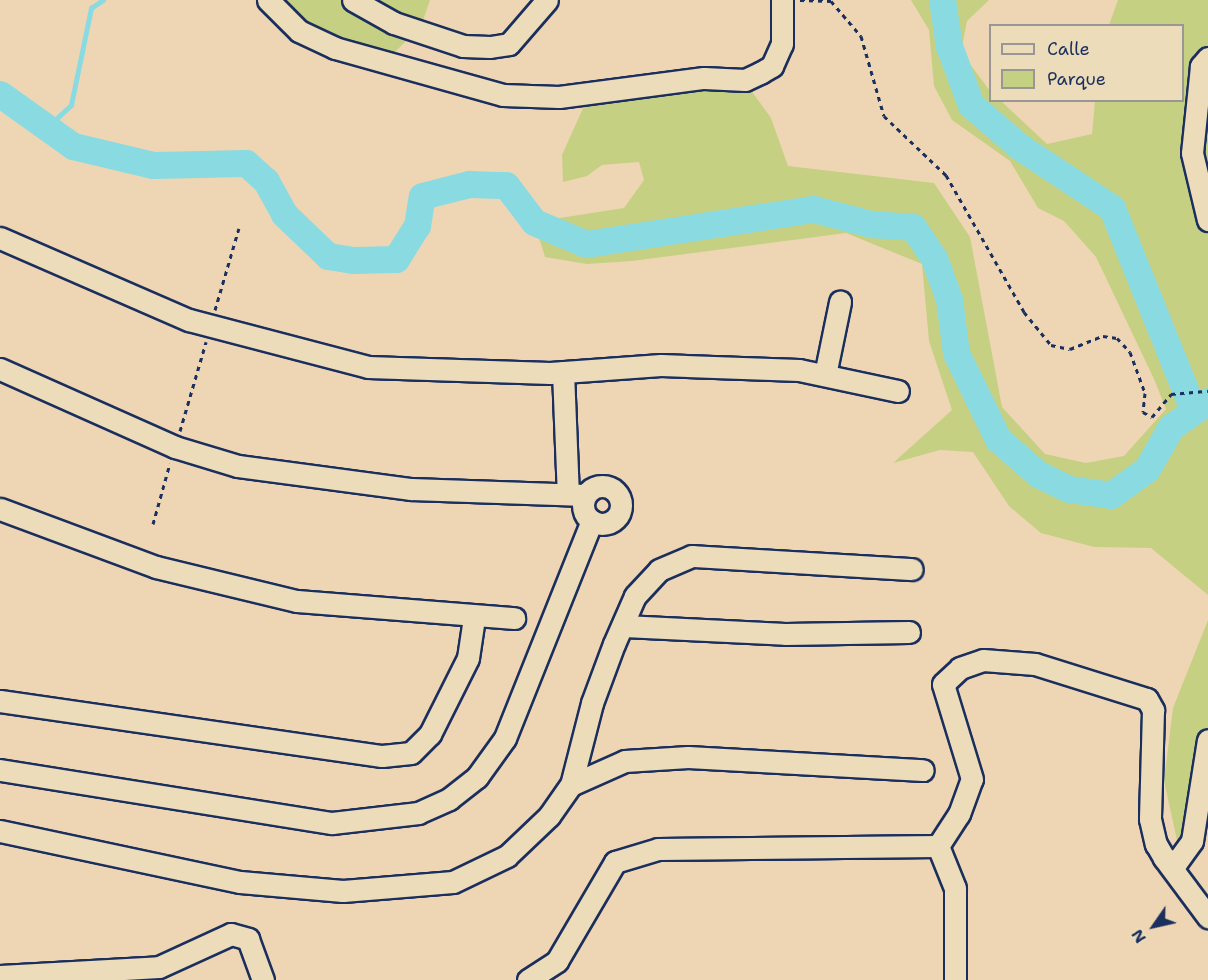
<!DOCTYPE html>
<style>
body{margin:0}
#map{position:relative;width:1208px;height:980px;overflow:hidden;background:#eed6b4;font-family:"Shantell Sans",sans-serif}
div>[style]{position:absolute}
.green>*{inset:0;background:#c5d083}
.stream>*{height:4.5px;margin:-2.25px;padding:0 2.25px;transform-origin:2.25px;border-radius:2.25px;background:#8adbe1}
.river>*{height:27px;margin:-13.5px;padding:0 13.5px;transform-origin:13.5px;border-radius:13.5px;background:#8adbe1}
.path>*{height:3px;margin-top:-1.5px;transform-origin:0;background:repeating-linear-gradient(90deg,#1b2f5e 0 4.5px,transparent 0 9px)}
.roads{filter:drop-shadow(2px 0 #1b2f5e) drop-shadow(-2px 0 #1b2f5e) drop-shadow(0 2px #1b2f5e) drop-shadow(0 -2px #1b2f5e)}
.minor>*{height:21px;margin:-10.5px;padding:0 10.5px;transform-origin:10.5px;border-radius:10.5px;background:#eddcb9}
.minor>.ring{margin:-10.5px;padding:0;box-sizing:content-box;background:none;border:21px solid #eddcb9;border-radius:50%}
span{translate:-50% -50%;white-space:nowrap;text-align:center;line-height:1.15;-webkit-text-stroke:4.5px #eddcb9;paint-order:stroke}
.legend{position:absolute;left:989px;top:24px;width:195px;height:78px;box-sizing:border-box;background:#eddcb9;border:2px solid #999795;margin:0;padding:8px 10px;list-style:none;font-size:18px;color:#1b2f5e}
.legend li{display:flex;align-items:center;gap:12px;height:30px}
.legend b{width:30px;border:2px solid #999795}
.north{position:absolute;left:1124px;top:896px;width:60px;height:60px;-webkit-text-stroke:4px #eddcb9;paint-order:stroke;rotate:236deg;font-size:16px;font-weight:700;line-height:24px;text-align:center;color:#1b2f5e}
.north::after{content:'';display:block;margin:auto;width:21px;height:27px;background:#1b2f5e;clip-path:polygon(50% 0,100% 100%,50% 72%,0 100%)}
</style>
<div id="map">
<div class="green">
<div style="clip-path:polygon(266px 0,430px 0,421px 26px,384px 63px,332px 46px)"></div>
<div style="clip-path:polygon(911px 0,989px 0,967px 21px,961px 52px,990px 91px,990px 100px,1001px 101px,1047px 144px,1092px 134px,1095px 101px,1182px 100px,1182px 26px,1109px 25px,1118px 0,1208px 0,1208px 595px,1151px 548px,1094px 547px,1041px 533px,1009px 506px,973px 452px,940px 450px,893px 463px,952px 410px,929px 341px,922px 264px,846px 233px,632px 261px,587px 264px,545px 257px,534px 222px,624px 208px,644px 180px,639px 162px,602px 165px,587px 176px,563px 182px,562px 155px,584px 106px,655px 81px,742px 78px,771px 118px,788px 166px,934px 183px,970px 237px,1002px 407px,1045px 454px,1086px 463px,1124px 456px,1166px 409px,1154px 379px,1096px 257px,1064px 221px,1038px 208px,1010px 161px,952px 120px,934px 86px,929px 30px)"></div>
<div style="clip-path:polygon(1208px 620px,1208px 745px,1184px 812px,1191px 845px,1182px 863px,1164px 781px,1173px 708px)"></div>
</div>
<div class="stream">
<div style="left:36px;top:121px;width:19px;rotate:-3deg"></div>
<div style="left:55px;top:120px;width:22px;rotate:-43deg"></div>
<div style="left:71px;top:105px;width:99px;rotate:-78.3deg"></div>
<div style="left:91px;top:8px;width:14px;rotate:-34deg"></div>
</div>
<div class="river">
<div style="left:942px;top:0;width:47px;rotate:81.3deg"></div>
<div style="left:949px;top:46px;width:63px;rotate:69.6deg"></div>
<div style="left:971px;top:105px;width:65px;rotate:40.6deg"></div>
<div style="left:1020px;top:147px;width:110px;rotate:33.5deg"></div>
<div style="left:1112px;top:208px;width:218px;rotate:68.1deg"></div>
<div style="left:0;top:94px;width:90px;rotate:35.5deg"></div>
<div style="left:73px;top:146px;width:82px;rotate:13.4deg"></div>
<div style="left:153px;top:165px;width:93px;rotate:-1.2deg"></div>
<div style="left:246px;top:163px;width:27px;rotate:42deg"></div>
<div style="left:266px;top:181px;width:38px;rotate:61deg"></div>
<div style="left:284px;top:214px;width:61px;rotate:43.7deg"></div>
<div style="left:328px;top:256px;width:26px;rotate:9deg"></div>
<div style="left:354px;top:260px;width:42px;rotate:-1.4deg"></div>
<div style="left:396px;top:259px;width:39px;rotate:-58deg"></div>
<div style="left:417px;top:226px;width:30px;rotate:-81deg"></div>
<div style="left:422px;top:196px;width:49px;rotate:-14.3deg"></div>
<div style="left:469px;top:184px;width:37px;rotate:2deg"></div>
<div style="left:506px;top:185px;width:46px;rotate:52.9deg"></div>
<div style="left:534px;top:222px;width:56px;rotate:22.9deg"></div>
<div style="left:586px;top:244px;width:230px;rotate:-8.8deg"></div>
<div style="left:813px;top:209px;width:60px;rotate:14.5deg"></div>
<div style="left:871px;top:224px;width:42px;rotate:4.1deg"></div>
<div style="left:913px;top:227px;width:37px;rotate:56deg"></div>
<div style="left:934px;top:258px;width:44px;rotate:69.9deg"></div>
<div style="left:949px;top:299px;width:54px;rotate:82.6deg"></div>
<div style="left:956px;top:353px;width:96px;rotate:64deg"></div>
<div style="left:998px;top:439px;width:53px;rotate:41.2deg"></div>
<div style="left:1038px;top:474px;width:34px;rotate:26deg"></div>
<div style="left:1069px;top:489px;width:42px;rotate:8.1deg"></div>
<div style="left:1111px;top:495px;width:44px;rotate:-35.8deg"></div>
<div style="left:1147px;top:469px;width:48px;rotate:-60.3deg"></div>
<div style="left:1171px;top:427px;width:45px;rotate:-35.1deg"></div>
</div>
<div class="path">
<div style="left:800px;top:0;width:31px;rotate:2deg"></div>
<div style="left:831px;top:1px;width:46px;rotate:49.4deg"></div>
<div style="left:861px;top:36px;width:83px;rotate:74deg"></div>
<div style="left:884px;top:116px;width:86px;rotate:43.6deg"></div>
<div style="left:946px;top:175px;width:158px;rotate:60.3deg"></div>
<div style="left:1024px;top:312px;width:43px;rotate:50.7deg"></div>
<div style="left:1051px;top:345px;width:19px;rotate:12deg"></div>
<div style="left:1070px;top:349px;width:35px;rotate:-22deg"></div>
<div style="left:1103px;top:336px;width:14px;rotate:8deg"></div>
<div style="left:1117px;top:338px;width:19px;rotate:47deg"></div>
<div style="left:1130px;top:352px;width:44px;rotate:69.9deg"></div>
<div style="left:1145px;top:393px;width:19px;rotate:96deg"></div>
<div style="left:1143px;top:412px;width:10px;rotate:29deg"></div>
<div style="left:1152px;top:417px;width:30px;rotate:-50deg"></div>
<div style="left:1171px;top:394px;width:37px;rotate:-5deg"></div>
<div style="left:215px;top:310px;width:85px;rotate:-73.7deg"></div>
<div style="left:180px;top:431px;width:93px;rotate:-73.7deg"></div>
<div style="left:153px;top:524px;width:63px;rotate:-74.4deg"></div>
</div>
<div class="roads">
<div class="minor">
<div style="left:268px;top:0;width:44px;rotate:45deg"></div>
<div style="left:299px;top:31px;width:40px;rotate:25deg"></div>
<div style="left:335px;top:48px;width:174px;rotate:15.6deg"></div>
<div style="left:503px;top:95px;width:56px;rotate:2deg"></div>
<div style="left:559px;top:97px;width:146px;rotate:-7.5deg"></div>
<div style="left:704px;top:78px;width:41px;rotate:2.8deg"></div>
<div style="left:745px;top:80px;width:17px;rotate:-25deg"></div>
<div style="left:760px;top:73px;width:14px;rotate:-30deg"></div>
<div style="left:772px;top:66px;width:24px;rotate:-66deg"></div>
<div style="left:782px;top:44px;width:44px;rotate:-90deg"></div>
<div style="left:353px;top:0;width:47px;rotate:29.3deg"></div>
<div style="left:394px;top:23px;width:73px;rotate:18.4deg"></div>
<div style="left:463px;top:46px;width:27px;rotate:2deg"></div>
<div style="left:490px;top:47px;width:19px;rotate:-9deg"></div>
<div style="left:509px;top:44px;width:58px;rotate:-49.2deg"></div>
<div style="left:1208px;top:58px;width:11px;rotate:131deg"></div>
<div style="left:1201px;top:66px;width:87px;rotate:95.9deg"></div>
<div style="left:1192px;top:153px;width:69px;rotate:76.6deg"></div>
<div style="left:0;top:238px;width:206px;rotate:23.5deg"></div>
<div style="left:189px;top:320px;width:185px;rotate:14.7deg"></div>
<div style="left:368px;top:367px;width:182px;rotate:1.9deg"></div>
<div style="left:550px;top:373px;width:111px;rotate:-4.1deg"></div>
<div style="left:661px;top:365px;width:138px;rotate:2.1deg"></div>
<div style="left:799px;top:370px;width:101px;rotate:12deg"></div>
<div style="left:0;top:369px;width:192px;rotate:24deg"></div>
<div style="left:175px;top:447px;width:66px;rotate:16.8deg"></div>
<div style="left:238px;top:466px;width:175px;rotate:7.6deg"></div>
<div style="left:411px;top:489px;width:174px;rotate:2deg"></div>
<div style="left:563px;top:372px;width:122px;rotate:87.7deg"></div>
<div style="left:825px;top:375px;width:75px;rotate:-78.4deg"></div>
<div class="ring" style="left:583px;top:486px;width:17px;height:17px"></div>
<div style="left:0;top:509px;width:166px;rotate:20.4deg"></div>
<div style="left:156px;top:567px;width:145px;rotate:13.6deg"></div>
<div style="left:297px;top:601px;width:218px;rotate:4.5deg"></div>
<div style="left:624px;top:626px;width:161px;rotate:2.8deg"></div>
<div style="left:785px;top:634px;width:124px;rotate:-0.9deg"></div>
<div style="left:0;top:701px;width:386px;rotate:8.2deg"></div>
<div style="left:382px;top:756px;width:29px;rotate:-6deg"></div>
<div style="left:411px;top:753px;width:27px;rotate:-45deg"></div>
<div style="left:430px;top:734px;width:85px;rotate:-63.4deg"></div>
<div style="left:468px;top:658px;width:40px;rotate:-81.5deg"></div>
<div style="left:0;top:770px;width:336px;rotate:9.1deg"></div>
<div style="left:332px;top:823px;width:87px;rotate:-6.6deg"></div>
<div style="left:418px;top:813px;width:34px;rotate:-24deg"></div>
<div style="left:449px;top:799px;width:36px;rotate:-38deg"></div>
<div style="left:477px;top:777px;width:48px;rotate:-54.3deg"></div>
<div style="left:505px;top:738px;width:234px;rotate:-68.2deg"></div>
<div style="left:571px;top:785px;width:59px;rotate:-24deg"></div>
<div style="left:625px;top:761px;width:63px;rotate:-3.6deg"></div>
<div style="left:688px;top:757px;width:235px;rotate:3.2deg"></div>
<div style="left:0;top:831px;width:245px;rotate:12deg"></div>
<div style="left:240px;top:882px;width:103px;rotate:5deg"></div>
<div style="left:343px;top:891px;width:110px;rotate:-4.7deg"></div>
<div style="left:453px;top:882px;width:60px;rotate:-25.7deg"></div>
<div style="left:507px;top:856px;width:58px;rotate:-43.6deg"></div>
<div style="left:549px;top:816px;width:38px;rotate:-55deg"></div>
<div style="left:571px;top:785px;width:85px;rotate:-75.6deg"></div>
<div style="left:592px;top:703px;width:63px;rotate:-69.6deg"></div>
<div style="left:614px;top:644px;width:52px;rotate:-66.4deg"></div>
<div style="left:635px;top:596px;width:35px;rotate:-47deg"></div>
<div style="left:659px;top:570px;width:36px;rotate:-23deg"></div>
<div style="left:692px;top:556px;width:220px;rotate:3.4deg"></div>
<div style="left:938px;top:846px;width:45px;rotate:68deg"></div>
<div style="left:955px;top:888px;width:92px;rotate:90deg"></div>
<div style="left:1164px;top:858px;width:74px;rotate:53.3deg"></div>
<div style="left:0;top:976px;width:159px;rotate:-3.2deg"></div>
<div style="left:159px;top:967px;width:79px;rotate:-24.6deg"></div>
<div style="left:231px;top:934px;width:18px;rotate:16deg"></div>
<div style="left:248px;top:939px;width:44px;rotate:69.9deg"></div>
<div style="left:528px;top:980px;width:35px;rotate:-33deg"></div>
<div style="left:557px;top:961px;width:115px;rotate:-59.6deg"></div>
<div style="left:615px;top:862px;width:45px;rotate:-16.8deg"></div>
<div style="left:658px;top:849px;width:280px;rotate:-0.6deg"></div>
<div style="left:938px;top:846px;width:38px;rotate:-57deg"></div>
<div style="left:959px;top:814px;width:37px;rotate:-70deg"></div>
<div style="left:972px;top:779px;width:99px;rotate:-107deg"></div>
<div style="left:943px;top:684px;width:23px;rotate:-43deg"></div>
<div style="left:960px;top:668px;width:24px;rotate:-19deg"></div>
<div style="left:983px;top:660px;width:52px;rotate:4.4deg"></div>
<div style="left:1035px;top:664px;width:117px;rotate:17.4deg"></div>
<div style="left:1147px;top:699px;width:13px;rotate:61deg"></div>
<div style="left:1153px;top:710px;width:109px;rotate:91.6deg"></div>
<div style="left:1150px;top:819px;width:26px;rotate:77deg"></div>
<div style="left:1156px;top:844px;width:16px;rotate:60deg"></div>
<div style="left:1164px;top:858px;width:13px;rotate:23deg"></div>
<div style="left:1176px;top:863px;width:27px;rotate:-54deg"></div>
<div style="left:1192px;top:841px;width:102px;rotate:-81deg"></div>
</div>
</div>
<ul class="legend">
<li><b style="height:8px;background:#eddcb9"></b>Calle</li>
<li><b style="height:16px;background:#c5d083"></b>Parque</li>
</ul>
<div class="north">N</div>
</div>
